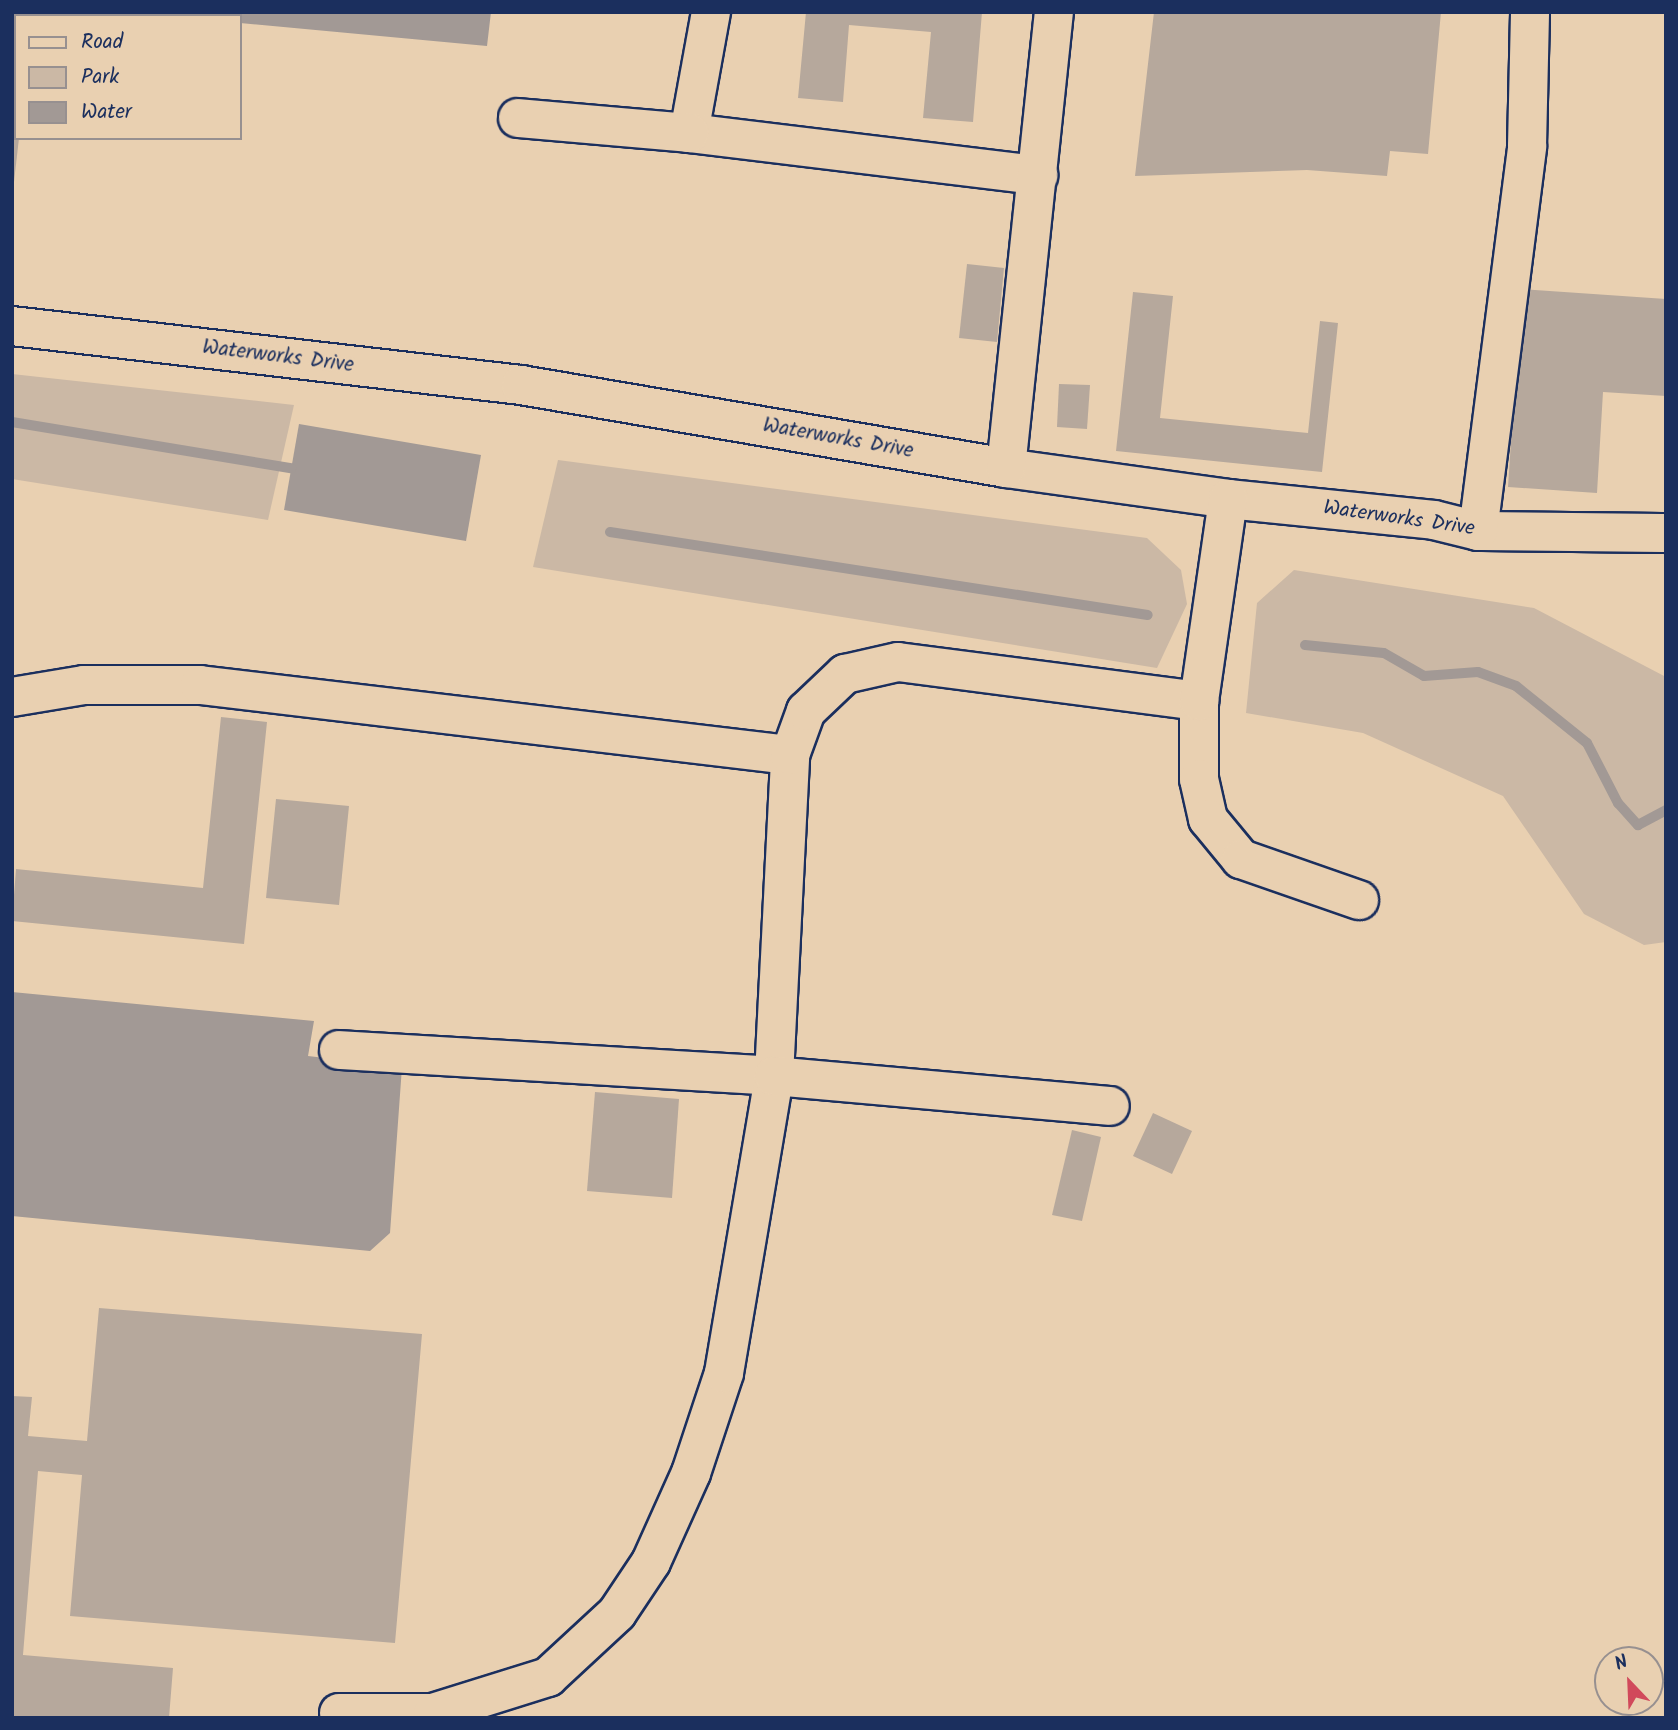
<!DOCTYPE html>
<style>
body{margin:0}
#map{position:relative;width:1678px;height:1730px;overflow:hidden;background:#e9d0b1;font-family:Kalam,sans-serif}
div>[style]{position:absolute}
.green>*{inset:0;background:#cbb8a5}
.water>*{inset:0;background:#a29995}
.stream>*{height:10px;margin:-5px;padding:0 5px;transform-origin:5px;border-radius:5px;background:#a29995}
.building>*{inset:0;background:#b6a89c}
.roads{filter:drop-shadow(2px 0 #1b2f5e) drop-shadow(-2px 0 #1b2f5e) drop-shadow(0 2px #1b2f5e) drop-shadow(0 -2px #1b2f5e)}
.minor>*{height:38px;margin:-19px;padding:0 19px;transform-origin:19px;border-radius:19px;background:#e9d0b1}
span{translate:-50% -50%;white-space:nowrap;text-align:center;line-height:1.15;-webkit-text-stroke:5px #e9d0b1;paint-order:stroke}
.street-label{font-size:21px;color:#1b2f5e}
.frame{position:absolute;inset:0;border:14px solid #1b2f5e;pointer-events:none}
.legend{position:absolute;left:14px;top:14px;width:228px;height:126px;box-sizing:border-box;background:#e9d0b1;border:2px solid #979090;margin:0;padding:9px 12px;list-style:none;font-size:21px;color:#1b2f5e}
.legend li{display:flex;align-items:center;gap:14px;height:35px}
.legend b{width:35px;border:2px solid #979090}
.north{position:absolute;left:1594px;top:1646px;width:70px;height:70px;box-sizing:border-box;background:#e9d0b1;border:2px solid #979090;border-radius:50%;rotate:337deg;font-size:19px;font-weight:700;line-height:28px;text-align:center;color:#1b2f5e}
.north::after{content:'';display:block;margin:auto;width:24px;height:32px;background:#d1495b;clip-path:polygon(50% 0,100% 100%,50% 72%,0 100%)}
</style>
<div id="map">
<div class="green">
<div style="clip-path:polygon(12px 374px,294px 405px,268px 520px,12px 479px)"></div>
<div style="clip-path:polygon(558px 460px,1147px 538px,1181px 570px,1187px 604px,1157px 668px,533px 567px)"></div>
<div style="clip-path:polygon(1294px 570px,1534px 608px,1666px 677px,1666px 942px,1644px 945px,1584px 914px,1503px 796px,1363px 733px,1246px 713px,1257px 603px)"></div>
</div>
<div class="water">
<div style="clip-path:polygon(160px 12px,491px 12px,487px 46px,240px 23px,240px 16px)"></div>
<div style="clip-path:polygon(299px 424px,481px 455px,466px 541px,284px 510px)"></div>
<div style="clip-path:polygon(12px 992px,314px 1021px,308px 1056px,402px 1067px,390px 1233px,370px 1251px,12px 1216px)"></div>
</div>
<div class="stream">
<div style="left:12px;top:422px;width:283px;rotate:9.4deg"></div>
<div style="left:610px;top:532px;width:544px;rotate:8.77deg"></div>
<div style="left:1305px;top:645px;width:79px;rotate:5.8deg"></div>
<div style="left:1384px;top:653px;width:46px;rotate:29.9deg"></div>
<div style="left:1424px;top:676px;width:54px;rotate:-4.2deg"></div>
<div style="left:1478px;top:672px;width:40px;rotate:20.2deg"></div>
<div style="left:1516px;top:686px;width:91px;rotate:38.8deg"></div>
<div style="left:1587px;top:743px;width:68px;rotate:62.7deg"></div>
<div style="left:1618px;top:803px;width:30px;rotate:48deg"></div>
<div style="left:1638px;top:825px;width:32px;rotate:-28deg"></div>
</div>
<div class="building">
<div style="clip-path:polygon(806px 12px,982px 12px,973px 122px,923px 118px,931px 32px,849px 25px,843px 102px,798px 98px)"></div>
<div style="clip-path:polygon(1154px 12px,1441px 12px,1428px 154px,1390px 151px,1387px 176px,1307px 170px,1135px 176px)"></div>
<div style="clip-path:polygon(12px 120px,19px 138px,14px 182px,12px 182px)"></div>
<div style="clip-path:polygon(967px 264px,1004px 268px,997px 342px,959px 338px)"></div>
<div style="clip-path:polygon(1521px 289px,1666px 299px,1666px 396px,1603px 392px,1597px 493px,1508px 487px)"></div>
<div style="clip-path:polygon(1133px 292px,1173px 296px,1160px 418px,1308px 433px,1320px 321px,1338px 323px,1322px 472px,1116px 451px)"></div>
<div style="clip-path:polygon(1059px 384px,1090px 385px,1087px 429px,1057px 427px)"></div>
<div style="clip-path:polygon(221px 717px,267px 722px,244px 944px,12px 921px,16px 869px,203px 888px)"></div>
<div style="clip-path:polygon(276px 799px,349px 806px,339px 905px,266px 898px)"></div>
<div style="clip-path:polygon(595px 1092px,679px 1099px,672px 1198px,587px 1191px)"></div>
<div style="clip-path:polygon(1153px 1113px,1192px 1131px,1172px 1174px,1133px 1156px)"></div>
<div style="clip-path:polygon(1072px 1130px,1101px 1137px,1082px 1221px,1052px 1215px)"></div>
<div style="clip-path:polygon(99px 1308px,422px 1334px,395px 1643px,70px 1616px,82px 1475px,38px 1471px,23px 1655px,173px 1668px,169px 1718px,12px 1718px,12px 1396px,32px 1397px,28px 1436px,87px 1441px)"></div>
</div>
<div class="roads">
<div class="minor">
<div style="left:711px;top:12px;width:123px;rotate:100.3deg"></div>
<div style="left:689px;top:133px;width:352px;rotate:6.9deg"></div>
<div style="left:518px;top:118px;width:172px;rotate:5deg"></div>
<div style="left:12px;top:326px;width:512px;rotate:6.61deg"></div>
<div style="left:521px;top:385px;width:492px;rotate:9.7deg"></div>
<div style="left:1006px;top:468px;width:224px;rotate:7.9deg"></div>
<div style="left:1228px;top:499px;width:207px;rotate:5.8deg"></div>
<div style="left:1434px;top:520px;width:45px;rotate:14deg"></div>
<div style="left:1478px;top:531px;width:188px;rotate:0.6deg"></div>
<div style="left:1006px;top:468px;width:459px;rotate:-84deg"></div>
<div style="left:1478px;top:531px;width:388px;rotate:-82.7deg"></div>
<div style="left:1527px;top:146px;width:134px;rotate:-88.7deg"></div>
<div style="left:12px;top:697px;width:73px;rotate:-9.5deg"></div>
<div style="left:84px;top:685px;width:116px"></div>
<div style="left:200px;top:685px;width:594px;rotate:6.77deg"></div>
<div style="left:1199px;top:701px;width:78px;rotate:90deg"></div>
<div style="left:1199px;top:779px;width:41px;rotate:77.3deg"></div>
<div style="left:1208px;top:819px;width:52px;rotate:50.5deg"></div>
<div style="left:1241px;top:859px;width:125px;rotate:19.2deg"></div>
<div style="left:339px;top:1050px;width:436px;rotate:3.4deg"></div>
<div style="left:774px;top:1076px;width:321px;rotate:-87.1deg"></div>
<div style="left:790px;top:755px;width:47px;rotate:-70deg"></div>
<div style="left:806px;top:711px;width:54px;rotate:-43.5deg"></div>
<div style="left:845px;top:674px;width:54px;rotate:-12.8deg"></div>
<div style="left:898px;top:662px;width:304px;rotate:7.4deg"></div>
<div style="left:1199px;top:701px;width:204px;rotate:-81.8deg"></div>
<div style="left:339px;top:1713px;width:94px"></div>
<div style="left:433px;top:1713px;width:121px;rotate:-17.4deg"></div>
<div style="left:548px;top:1677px;width:94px;rotate:-42.8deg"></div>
<div style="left:617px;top:1613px;width:61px;rotate:-56.3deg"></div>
<div style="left:651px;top:1562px;width:98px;rotate:-65.8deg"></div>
<div style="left:691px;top:1473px;width:105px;rotate:-71.7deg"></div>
<div style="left:724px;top:1373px;width:301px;rotate:-80.4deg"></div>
<div style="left:774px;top:1076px;width:337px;rotate:5.1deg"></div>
</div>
</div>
<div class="street-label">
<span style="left:278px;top:357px;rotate:7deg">Waterworks Drive</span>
<span style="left:838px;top:439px;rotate:10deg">Waterworks Drive</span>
<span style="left:1399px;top:519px;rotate:8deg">Waterworks Drive</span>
</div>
<div class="frame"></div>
<ul class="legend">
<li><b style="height:9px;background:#e9d0b1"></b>Road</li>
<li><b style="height:19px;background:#cbb8a5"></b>Park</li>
<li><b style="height:19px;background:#a29995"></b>Water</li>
</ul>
<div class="north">N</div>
</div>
